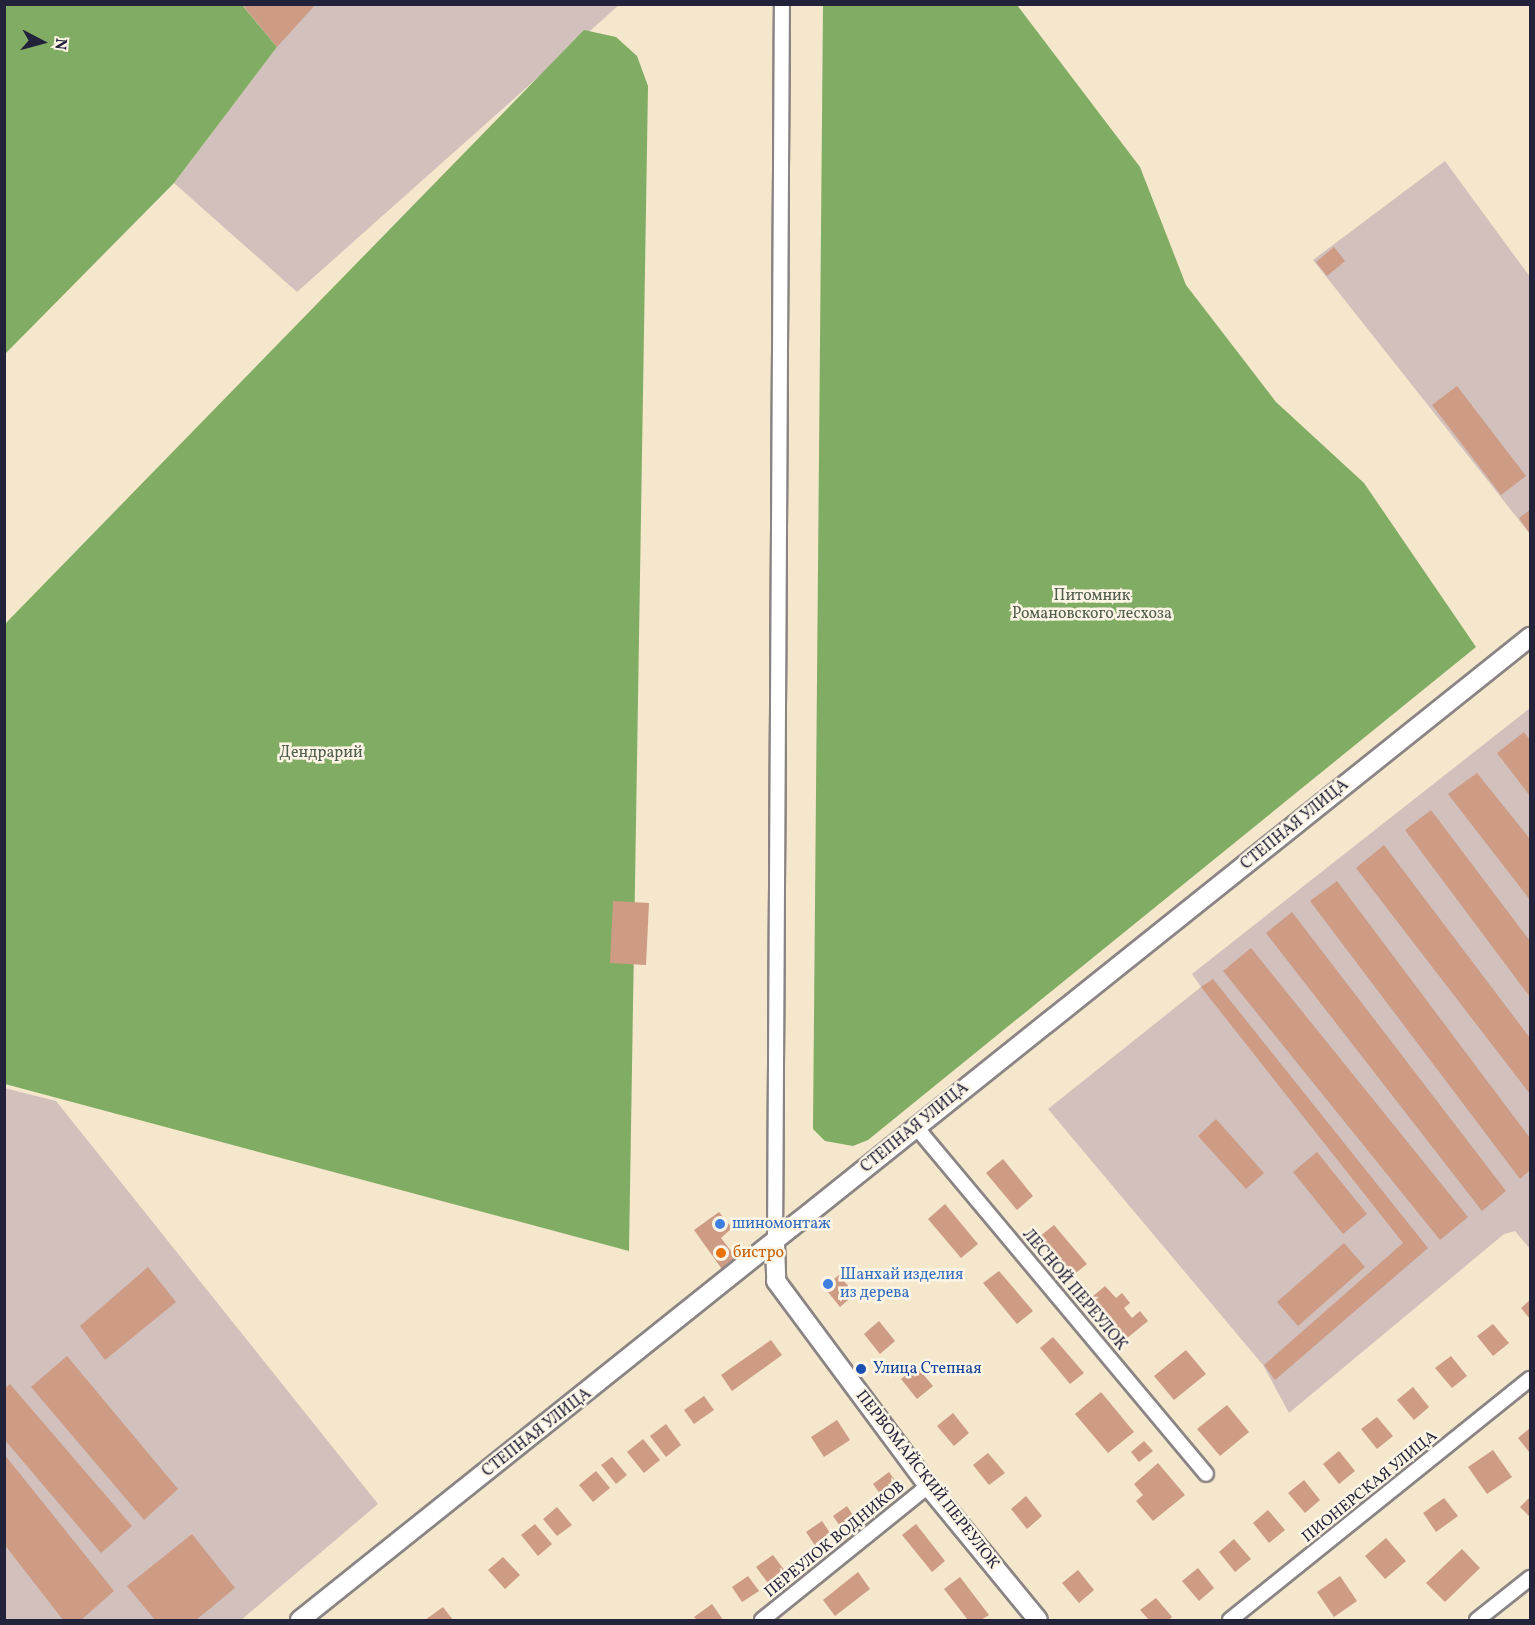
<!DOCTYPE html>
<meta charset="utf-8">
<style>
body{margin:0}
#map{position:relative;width:1535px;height:1625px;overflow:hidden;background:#f4e7cc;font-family:Vollkorn,serif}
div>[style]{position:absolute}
.industrial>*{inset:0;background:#d1c0bc}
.forest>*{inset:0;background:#81ac63}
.building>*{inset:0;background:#ce9b84}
.roads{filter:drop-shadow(2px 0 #8b8484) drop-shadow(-2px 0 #8b8484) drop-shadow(0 2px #8b8484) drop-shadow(0 -2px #8b8484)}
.street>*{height:14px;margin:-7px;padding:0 7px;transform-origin:7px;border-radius:7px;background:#fff}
.secondary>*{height:18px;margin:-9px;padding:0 9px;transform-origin:9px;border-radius:9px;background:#fff}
.dots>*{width:16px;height:16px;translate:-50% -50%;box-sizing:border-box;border:3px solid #fcf5e5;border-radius:50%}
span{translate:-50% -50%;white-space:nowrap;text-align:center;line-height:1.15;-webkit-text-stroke:5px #fcf5e5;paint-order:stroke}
.park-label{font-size:16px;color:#4f5c4e}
.street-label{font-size:16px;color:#22223b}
.shop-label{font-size:16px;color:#366cbe}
.left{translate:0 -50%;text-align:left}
.food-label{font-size:16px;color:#c56008}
.transit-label{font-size:16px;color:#164399}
.frame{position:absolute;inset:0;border:6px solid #22223b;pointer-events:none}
.north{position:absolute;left:12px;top:12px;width:60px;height:60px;-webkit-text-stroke:4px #fcf5e5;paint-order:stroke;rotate:96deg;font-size:16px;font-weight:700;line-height:24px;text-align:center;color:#22223b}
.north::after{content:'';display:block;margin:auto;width:21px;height:27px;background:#22223b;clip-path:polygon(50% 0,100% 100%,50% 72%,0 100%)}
</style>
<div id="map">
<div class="industrial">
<div style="clip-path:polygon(242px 5px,619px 5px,297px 292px,174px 183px,277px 47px)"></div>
<div style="clip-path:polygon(1445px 161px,1530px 277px,1530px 534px,1313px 260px)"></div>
<div style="clip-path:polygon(1530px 708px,1530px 1249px,1515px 1231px,1504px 1234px,1289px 1413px,1263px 1365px,1048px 1109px,1201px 987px,1192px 974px)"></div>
<div style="clip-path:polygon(4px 1088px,56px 1101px,378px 1504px,241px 1620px,5px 1620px)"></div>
</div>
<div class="forest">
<div style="clip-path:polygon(5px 5px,242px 5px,277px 47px,174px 183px,5px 354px)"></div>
<div style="clip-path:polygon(823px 5px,1017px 5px,1140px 167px,1186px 285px,1276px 402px,1364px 483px,1476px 647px,868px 1140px,853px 1146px,825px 1141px,813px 1129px)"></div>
<div style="clip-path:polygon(584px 30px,616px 37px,637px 56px,648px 86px,629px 1251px,5px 1084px,4px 625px)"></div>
</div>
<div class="building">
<div style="clip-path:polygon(242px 4px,316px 4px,277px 47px)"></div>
<div style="clip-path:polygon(1334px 247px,1345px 261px,1327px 276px,1316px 262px)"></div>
<div style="clip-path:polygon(1457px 386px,1526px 476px,1501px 495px,1432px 405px)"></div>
<div style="clip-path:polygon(1530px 510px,1530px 534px,1519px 518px)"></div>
<div style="clip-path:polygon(1524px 732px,1530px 740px,1530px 796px,1497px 753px)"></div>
<div style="clip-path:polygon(1477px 773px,1530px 839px,1530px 900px,1448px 794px)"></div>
<div style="clip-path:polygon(1431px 810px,1530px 941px,1530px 997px,1405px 830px)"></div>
<div style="clip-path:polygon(1384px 845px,1530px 1038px,1530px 1094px,1356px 868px)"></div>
<div style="clip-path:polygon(1337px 881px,1530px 1138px,1530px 1170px,1520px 1179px,1310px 901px)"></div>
<div style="clip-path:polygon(613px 901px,649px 903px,646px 965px,610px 963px)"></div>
<div style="clip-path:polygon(1292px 912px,1506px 1191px,1482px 1211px,1266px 933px)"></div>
<div style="clip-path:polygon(1251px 948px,1468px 1217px,1440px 1240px,1223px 971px)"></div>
<div style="clip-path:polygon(1213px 979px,1428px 1248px,1275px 1380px,1264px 1365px,1403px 1243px,1201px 987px)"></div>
<div style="clip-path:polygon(1216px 1119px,1264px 1173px,1246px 1189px,1198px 1136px)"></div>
<div style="clip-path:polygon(1317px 1152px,1367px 1214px,1343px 1234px,1293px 1172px)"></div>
<div style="clip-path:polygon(1003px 1159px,1033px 1196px,1017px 1210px,986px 1173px)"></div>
<div style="clip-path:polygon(945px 1204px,978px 1244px,961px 1258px,928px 1219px)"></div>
<div style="clip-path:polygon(719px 1212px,732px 1228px,721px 1238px,738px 1260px,724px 1272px,694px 1230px)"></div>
<div style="clip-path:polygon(1054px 1225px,1087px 1264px,1072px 1276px,1039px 1237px)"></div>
<div style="clip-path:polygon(1344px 1243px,1365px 1267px,1298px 1326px,1277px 1302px)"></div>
<div style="clip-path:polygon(148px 1267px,176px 1302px,105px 1360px,80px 1326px)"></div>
<div style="clip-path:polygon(999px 1271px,1033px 1311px,1017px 1324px,983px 1283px)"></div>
<div style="clip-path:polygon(839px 1275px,855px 1294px,840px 1307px,824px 1287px)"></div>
<div style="clip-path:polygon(1105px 1286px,1116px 1298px,1122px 1293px,1130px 1303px,1124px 1308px,1132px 1318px,1140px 1311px,1148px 1321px,1126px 1339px,1092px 1297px)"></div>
<div style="clip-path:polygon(1530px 1300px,1530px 1319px,1521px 1308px)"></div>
<div style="clip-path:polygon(879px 1321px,895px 1341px,880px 1354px,864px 1334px)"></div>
<div style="clip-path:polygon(1493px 1324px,1509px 1343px,1493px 1356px,1477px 1336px)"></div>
<div style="clip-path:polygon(1053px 1337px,1084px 1373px,1070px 1384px,1040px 1348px)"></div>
<div style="clip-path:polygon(771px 1340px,782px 1355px,732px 1391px,721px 1375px)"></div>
<div style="clip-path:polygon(1186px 1350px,1206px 1374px,1174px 1400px,1154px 1376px)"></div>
<div style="clip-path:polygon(67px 1356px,178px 1489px,144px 1520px,31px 1387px)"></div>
<div style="clip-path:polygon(1451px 1356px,1467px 1376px,1452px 1388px,1435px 1368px)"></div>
<div style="clip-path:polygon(917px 1367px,933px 1386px,917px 1399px,901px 1379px)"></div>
<div style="clip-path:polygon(10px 1384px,132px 1526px,101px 1553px,4px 1439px,4px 1389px)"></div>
<div style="clip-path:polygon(1413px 1387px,1429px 1407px,1414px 1420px,1397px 1400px)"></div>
<div style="clip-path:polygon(1101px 1392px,1134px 1432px,1108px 1453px,1075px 1414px)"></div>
<div style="clip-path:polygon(704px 1396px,714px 1410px,694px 1424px,684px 1410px)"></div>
<div style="clip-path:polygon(1227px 1405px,1249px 1432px,1220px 1456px,1197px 1429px)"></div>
<div style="clip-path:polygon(953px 1413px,969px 1433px,954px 1446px,937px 1426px)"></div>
<div style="clip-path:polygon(1377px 1417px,1393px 1436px,1377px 1449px,1361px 1429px)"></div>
<div style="clip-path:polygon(837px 1420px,850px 1440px,824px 1457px,811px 1437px)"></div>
<div style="clip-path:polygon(666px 1424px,681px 1445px,666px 1457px,650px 1436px)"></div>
<div style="clip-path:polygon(1530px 1428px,1530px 1453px,1518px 1438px)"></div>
<div style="clip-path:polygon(643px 1439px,660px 1460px,644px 1473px,627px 1452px)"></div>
<div style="clip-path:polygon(1144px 1441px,1153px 1451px,1139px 1462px,1131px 1452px)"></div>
<div style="clip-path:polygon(1493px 1450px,1512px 1477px,1487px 1494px,1468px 1467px)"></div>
<div style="clip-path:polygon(1339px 1451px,1355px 1471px,1339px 1484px,1323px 1464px)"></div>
<div style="clip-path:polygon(988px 1453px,1005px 1473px,989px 1485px,973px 1465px)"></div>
<div style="clip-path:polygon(4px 1454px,114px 1591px,81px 1620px,63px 1620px,4px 1544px)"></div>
<div style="clip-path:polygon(612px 1457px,627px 1475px,616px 1484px,601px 1465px)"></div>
<div style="clip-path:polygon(1158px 1463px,1185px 1495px,1153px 1521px,1136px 1501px,1143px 1495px,1134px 1484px)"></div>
<div style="clip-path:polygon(596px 1471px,610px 1488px,593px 1502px,579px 1485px)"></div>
<div style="clip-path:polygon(889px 1472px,897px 1483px,881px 1495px,873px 1484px)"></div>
<div style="clip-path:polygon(1304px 1480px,1320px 1500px,1305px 1513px,1288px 1493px)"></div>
<div style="clip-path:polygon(1026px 1496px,1042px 1516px,1027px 1529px,1011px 1509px)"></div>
<div style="clip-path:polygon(1530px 1497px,1530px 1517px,1520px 1507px)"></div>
<div style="clip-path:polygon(1444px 1498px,1458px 1516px,1436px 1532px,1423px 1513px)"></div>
<div style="clip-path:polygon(847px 1506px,856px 1520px,842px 1529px,833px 1516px)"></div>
<div style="clip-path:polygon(557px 1507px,572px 1525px,557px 1536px,543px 1519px)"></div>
<div style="clip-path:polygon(1268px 1510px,1285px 1530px,1269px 1543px,1253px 1523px)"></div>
<div style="clip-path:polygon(822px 1521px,832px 1536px,816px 1547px,806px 1532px)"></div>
<div style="clip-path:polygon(535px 1524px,552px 1544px,538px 1556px,521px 1535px)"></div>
<div style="clip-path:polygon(916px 1524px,945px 1561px,932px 1572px,902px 1535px)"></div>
<div style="clip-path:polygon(192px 1534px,235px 1588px,196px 1620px,155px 1620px,127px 1586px)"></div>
<div style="clip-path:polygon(1386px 1538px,1406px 1561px,1385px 1579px,1365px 1556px)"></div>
<div style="clip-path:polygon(1234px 1539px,1251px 1559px,1235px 1572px,1219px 1552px)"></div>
<div style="clip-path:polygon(1462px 1549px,1480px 1568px,1445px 1602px,1426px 1583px)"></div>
<div style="clip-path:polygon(773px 1555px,785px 1571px,768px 1583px,756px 1567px)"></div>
<div style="clip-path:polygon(503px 1557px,520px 1575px,505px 1589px,488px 1570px)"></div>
<div style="clip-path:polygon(1198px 1568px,1214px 1588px,1199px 1601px,1182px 1581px)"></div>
<div style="clip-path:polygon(1078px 1570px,1094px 1590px,1079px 1603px,1062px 1583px)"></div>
<div style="clip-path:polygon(858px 1572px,870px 1589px,835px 1616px,823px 1600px)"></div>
<div style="clip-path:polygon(748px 1576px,759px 1591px,742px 1602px,732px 1587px)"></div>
<div style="clip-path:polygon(1340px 1576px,1357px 1601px,1334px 1617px,1317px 1592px)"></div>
<div style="clip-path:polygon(960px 1577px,989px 1615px,981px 1620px,968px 1620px,944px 1589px)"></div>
<div style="clip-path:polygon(1156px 1598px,1172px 1617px,1169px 1620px,1149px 1620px,1140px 1610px)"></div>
<div style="clip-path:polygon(712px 1604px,723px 1620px,697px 1620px,694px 1617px)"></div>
<div style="clip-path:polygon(443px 1607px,453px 1620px,425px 1620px)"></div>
</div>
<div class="roads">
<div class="street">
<div style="left:916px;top:1127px;width:452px;rotate:50.1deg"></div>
<div style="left:775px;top:1244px;width:1240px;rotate:-89.68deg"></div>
<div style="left:762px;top:1620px;width:213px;rotate:-38.9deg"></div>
<div style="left:1230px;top:1620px;width:385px;rotate:-38.8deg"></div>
<div style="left:1477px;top:1620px;width:68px;rotate:-38.4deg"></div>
</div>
<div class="secondary">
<div style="left:775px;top:1244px;width:37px;rotate:88deg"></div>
<div style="left:776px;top:1281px;width:255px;rotate:53.4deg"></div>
<div style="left:928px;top:1486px;width:173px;rotate:50.6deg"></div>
<div style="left:300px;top:1620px;width:1575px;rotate:-38.63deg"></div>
</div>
</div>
<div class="dots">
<div style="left:720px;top:1224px;background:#3f7fe0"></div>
<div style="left:721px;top:1253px;background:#e8710a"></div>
<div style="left:828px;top:1284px;background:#3f7fe0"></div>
<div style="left:861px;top:1369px;background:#1a4fb4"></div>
</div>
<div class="park-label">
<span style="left:1092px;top:605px">Питомник<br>Романовского лесхоза</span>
<span style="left:321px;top:753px">Дендрарий</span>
</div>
<div class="street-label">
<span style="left:1295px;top:825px;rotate:-39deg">СТЕПНАЯ УЛИЦА</span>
<span style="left:915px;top:1128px;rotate:-39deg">СТЕПНАЯ УЛИЦА</span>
<span style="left:1074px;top:1290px;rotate:50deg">ЛЕСНОЙ ПЕРЕУЛОК</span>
<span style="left:537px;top:1433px;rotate:-38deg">СТЕПНАЯ УЛИЦА</span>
<span style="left:927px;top:1480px;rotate:52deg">ПЕРВОМАЙСКИЙ ПЕРЕУЛОК</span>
<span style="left:1370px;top:1487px;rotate:-39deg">ПИОНЕРСКАЯ УЛИЦА</span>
<span style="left:835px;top:1540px;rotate:-39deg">ПЕРЕУЛОК ВОДНИКОВ</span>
</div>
<div class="shop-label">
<span class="left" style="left:732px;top:1224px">шиномонтаж</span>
<span class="left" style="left:840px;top:1284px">Шанхай изделия<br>из дерева</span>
</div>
<div class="food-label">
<span class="left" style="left:733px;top:1253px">бистро</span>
</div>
<div class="transit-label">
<span class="left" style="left:873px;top:1369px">Улица Степная</span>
</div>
<div class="frame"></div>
<div class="north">N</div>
</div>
